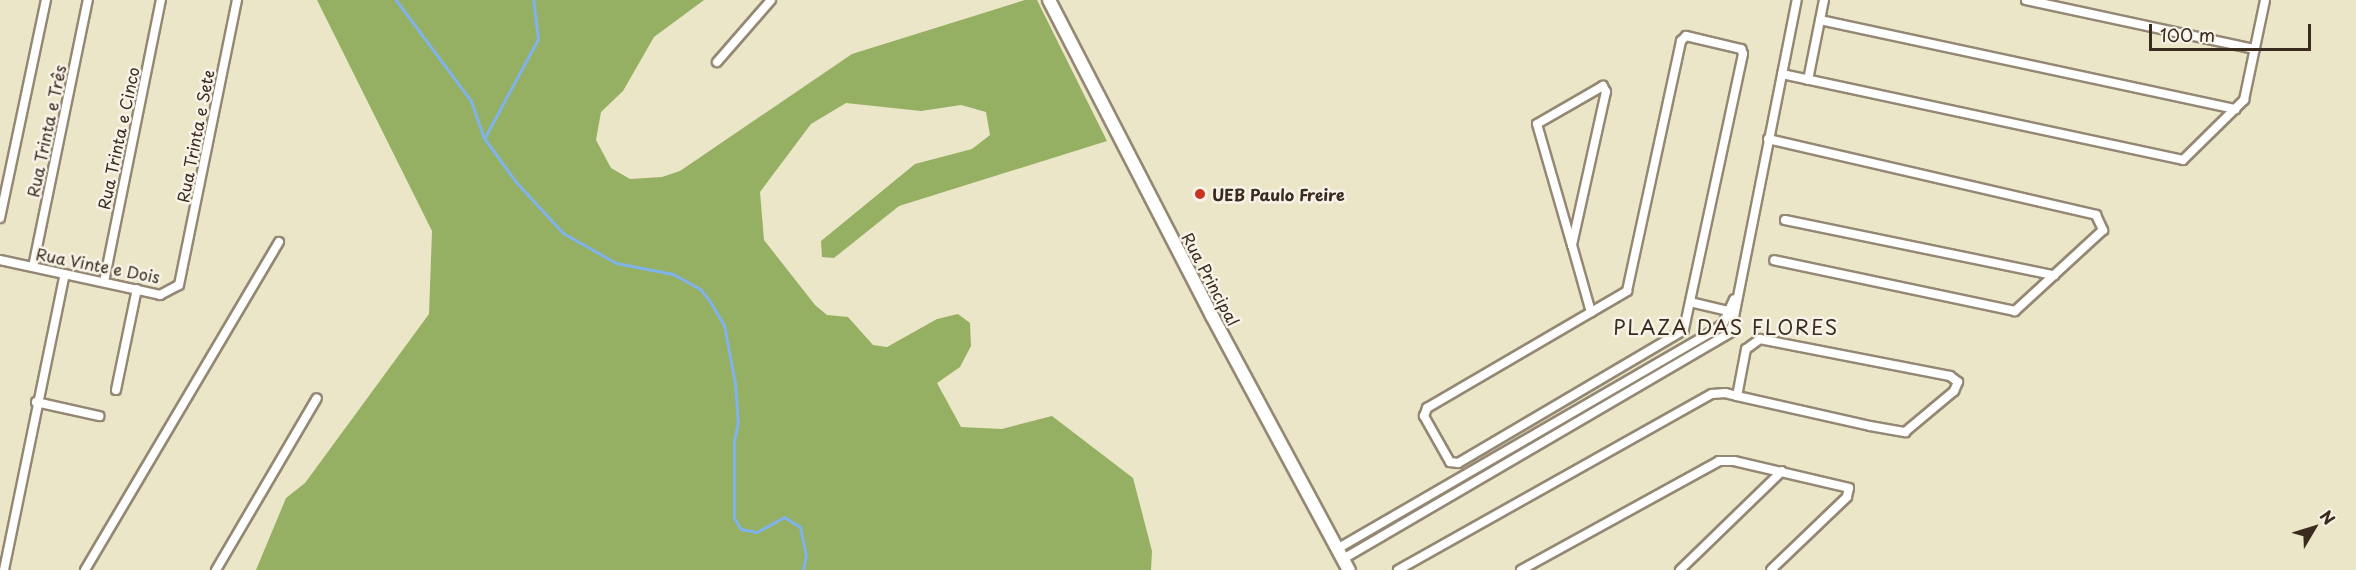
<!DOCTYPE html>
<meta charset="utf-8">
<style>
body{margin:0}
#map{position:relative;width:2356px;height:570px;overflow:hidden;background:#ece6c9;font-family:"Playpen Sans",sans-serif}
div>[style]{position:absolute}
.forest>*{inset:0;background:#95b062}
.stream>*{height:3px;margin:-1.5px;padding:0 1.5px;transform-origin:1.5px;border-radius:1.5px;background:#80b2ec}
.roads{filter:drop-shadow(2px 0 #948874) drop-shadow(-2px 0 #948874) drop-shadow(0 2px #948874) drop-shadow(0 -2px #948874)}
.street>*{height:8px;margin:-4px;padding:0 4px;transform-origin:4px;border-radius:4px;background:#fff}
.secondary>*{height:12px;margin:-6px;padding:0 6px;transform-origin:6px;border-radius:6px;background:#fff}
.dots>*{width:16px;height:16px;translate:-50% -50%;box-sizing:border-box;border:3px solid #f7f3e8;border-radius:50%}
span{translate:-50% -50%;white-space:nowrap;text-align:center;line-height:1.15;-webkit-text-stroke:5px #f7f3e8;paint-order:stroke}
.street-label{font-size:16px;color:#3b2a1e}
.poi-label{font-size:16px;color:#3b2a1e;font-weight:700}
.left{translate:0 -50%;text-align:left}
.quarter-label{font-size:20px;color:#3b2a1e;letter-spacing:1.5px}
.north{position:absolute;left:2284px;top:498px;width:60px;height:60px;-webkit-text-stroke:4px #f7f3e8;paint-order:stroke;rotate:52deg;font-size:16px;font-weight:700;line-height:24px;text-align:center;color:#3b2a1e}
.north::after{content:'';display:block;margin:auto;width:21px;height:27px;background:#3b2a1e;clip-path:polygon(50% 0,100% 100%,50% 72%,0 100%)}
.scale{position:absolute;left:2149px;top:24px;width:162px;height:27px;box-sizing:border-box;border:3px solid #3b2a1e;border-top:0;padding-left:8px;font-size:18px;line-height:21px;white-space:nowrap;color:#3b2a1e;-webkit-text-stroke:4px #f7f3e8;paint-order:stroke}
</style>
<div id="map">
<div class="forest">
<div style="clip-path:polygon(317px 0,704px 0,654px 37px,623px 91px,601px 112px,596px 140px,611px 168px,630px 179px,662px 177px,680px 171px,852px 54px,1025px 0,1037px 0,1107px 141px,899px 206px,834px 258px,822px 257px,821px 241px,915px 164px,972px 149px,990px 135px,986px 112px,961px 105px,921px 111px,846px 103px,811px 124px,760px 192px,764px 240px,815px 305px,827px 315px,848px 317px,873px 345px,887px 347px,937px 319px,958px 314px,970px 323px,971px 346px,960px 367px,937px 383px,961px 427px,1002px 429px,1052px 416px,1133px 478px,1152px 551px,1151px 570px,256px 570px,286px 498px,305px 483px,429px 314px,432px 231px)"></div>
</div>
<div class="stream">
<div style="left:396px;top:0;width:126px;rotate:53.4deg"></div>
<div style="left:471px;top:101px;width:39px;rotate:71deg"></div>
<div style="left:484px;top:138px;width:54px;rotate:54deg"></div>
<div style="left:516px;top:182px;width:69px;rotate:47.3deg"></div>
<div style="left:563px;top:233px;width:61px;rotate:29.5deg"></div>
<div style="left:616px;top:263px;width:58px;rotate:10.9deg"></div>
<div style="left:673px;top:274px;width:31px;rotate:29deg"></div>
<div style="left:700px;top:289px;width:14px;rotate:51deg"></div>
<div style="left:709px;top:300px;width:29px;rotate:59deg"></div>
<div style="left:724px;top:325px;width:59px;rotate:79.3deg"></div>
<div style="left:735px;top:383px;width:39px;rotate:86deg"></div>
<div style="left:738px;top:422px;width:19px;rotate:102deg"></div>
<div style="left:734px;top:441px;width:77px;rotate:90deg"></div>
<div style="left:734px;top:518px;width:13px;rotate:58deg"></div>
<div style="left:741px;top:529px;width:16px;rotate:11deg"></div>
<div style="left:757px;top:532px;width:31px;rotate:-29deg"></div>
<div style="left:784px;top:517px;width:19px;rotate:32deg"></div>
<div style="left:800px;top:527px;width:29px;rotate:78deg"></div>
<div style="left:806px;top:555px;width:15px;rotate:101deg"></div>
<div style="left:485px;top:137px;width:111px;rotate:-61.6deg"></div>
<div style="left:538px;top:39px;width:39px;rotate:-97deg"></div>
</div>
<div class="roads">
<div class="street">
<div style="left:2026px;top:0;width:234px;rotate:12.1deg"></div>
<div style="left:1820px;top:20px;width:425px;rotate:12.1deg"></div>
<div style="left:1686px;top:36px;width:57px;rotate:13.3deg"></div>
<div style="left:1741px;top:49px;width:5px;rotate:68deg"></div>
<div style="left:1743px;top:54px;width:282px;rotate:102.1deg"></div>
<div style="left:1684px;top:330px;width:262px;rotate:149.5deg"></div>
<div style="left:1458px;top:463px;width:8px;rotate:-173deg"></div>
<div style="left:1450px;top:462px;width:53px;rotate:-119.5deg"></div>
<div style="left:1424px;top:416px;width:9px;rotate:-69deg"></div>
<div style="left:1427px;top:408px;width:232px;rotate:-30.3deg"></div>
<div style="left:1627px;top:291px;width:256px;rotate:-77.8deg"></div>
<div style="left:1681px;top:41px;width:7px;rotate:-45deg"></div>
<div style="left:717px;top:62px;width:82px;rotate:-48.9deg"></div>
<div style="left:1782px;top:74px;width:410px;rotate:12.1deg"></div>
<div style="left:2183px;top:160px;width:86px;rotate:-44.5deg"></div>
<div style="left:2244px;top:100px;width:102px;rotate:-78.1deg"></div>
<div style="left:1808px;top:80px;width:82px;rotate:-78.7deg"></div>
<div style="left:1768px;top:139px;width:337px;rotate:13deg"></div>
<div style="left:2096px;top:215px;width:17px;rotate:65deg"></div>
<div style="left:2103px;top:230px;width:120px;rotate:137.4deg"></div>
<div style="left:2015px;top:311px;width:246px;rotate:-168.1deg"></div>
<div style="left:0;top:218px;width:223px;rotate:-78.1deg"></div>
<div style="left:1785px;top:220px;width:275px;rotate:11.6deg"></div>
<div style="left:1572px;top:245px;width:157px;rotate:-77.5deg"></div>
<div style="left:1606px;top:92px;width:7px;rotate:-117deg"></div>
<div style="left:1603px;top:86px;width:76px;rotate:150.1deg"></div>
<div style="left:1537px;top:124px;width:126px;rotate:73.9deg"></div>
<div style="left:1572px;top:245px;width:70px;rotate:74.2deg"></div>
<div style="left:0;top:260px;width:164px;rotate:12.3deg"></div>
<div style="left:160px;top:295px;width:21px;rotate:-28deg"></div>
<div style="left:179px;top:285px;width:291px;rotate:-78.5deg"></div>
<div style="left:33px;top:267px;width:273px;rotate:-78.4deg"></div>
<div style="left:104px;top:282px;width:288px;rotate:-78.6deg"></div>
<div style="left:1690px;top:302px;width:43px;rotate:13.4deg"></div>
<div style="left:116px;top:390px;width:103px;rotate:-78.3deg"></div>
<div style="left:36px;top:402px;width:65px;rotate:12.5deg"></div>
<div style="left:1337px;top:549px;width:431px;rotate:-30.1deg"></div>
<div style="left:1710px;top:333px;width:16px;rotate:-35deg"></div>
<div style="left:1723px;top:324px;width:27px;rotate:-66deg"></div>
<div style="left:1343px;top:559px;width:450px;rotate:-30.3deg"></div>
<div style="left:1731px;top:332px;width:338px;rotate:-78.8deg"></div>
<div style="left:4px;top:570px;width:302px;rotate:-78.4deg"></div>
<div style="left:85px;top:570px;width:381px;rotate:-59.4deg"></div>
<div style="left:216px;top:570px;width:199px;rotate:-59.6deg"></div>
<div style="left:1398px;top:570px;width:360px;rotate:-29.3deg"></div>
<div style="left:1712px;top:394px;width:13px;rotate:-4deg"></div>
<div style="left:1725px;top:393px;width:12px;rotate:14deg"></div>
<div style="left:1737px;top:396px;width:136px;rotate:12.7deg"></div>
<div style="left:1870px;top:426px;width:36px;rotate:10deg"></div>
<div style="left:1905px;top:432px;width:64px;rotate:-39.9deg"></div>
<div style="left:1954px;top:391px;width:10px;rotate:-66deg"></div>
<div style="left:1958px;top:382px;width:10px;rotate:-143deg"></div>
<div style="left:1950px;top:376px;width:194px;rotate:-169deg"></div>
<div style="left:1760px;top:339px;width:17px;rotate:144deg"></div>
<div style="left:1746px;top:349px;width:48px;rotate:100.8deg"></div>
<div style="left:1521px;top:570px;width:226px;rotate:-28.8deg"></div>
<div style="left:1719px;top:461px;width:15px"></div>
<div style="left:1734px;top:461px;width:118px;rotate:13.2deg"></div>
<div style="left:1849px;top:488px;width:9px;rotate:103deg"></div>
<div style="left:1847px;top:497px;width:105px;rotate:136.2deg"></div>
<div style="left:1680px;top:570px;width:142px;rotate:-44.1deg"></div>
</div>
<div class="secondary">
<div style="left:1049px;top:0;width:356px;rotate:62.7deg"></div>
<div style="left:1212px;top:316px;width:289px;rotate:61.7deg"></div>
</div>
</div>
<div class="dots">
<div style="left:1200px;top:194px;background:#c8321e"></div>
</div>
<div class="street-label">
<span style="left:46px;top:131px;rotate:-78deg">Rua Trinta e Três</span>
<span style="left:195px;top:136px;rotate:-79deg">Rua Trinta e Sete</span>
<span style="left:118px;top:138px;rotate:-78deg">Rua Trinta e Cinco</span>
<span style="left:98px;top:265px;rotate:11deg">Rua Vinte e Dois</span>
<span style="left:1211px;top:279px;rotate:62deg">Rua Principal</span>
</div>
<div class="poi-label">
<span class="left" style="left:1212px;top:194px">UEB Paulo Freire</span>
</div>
<div class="quarter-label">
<span style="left:1726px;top:327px">PLAZA DAS FLORES</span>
</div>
<div class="north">N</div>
<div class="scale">100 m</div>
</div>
